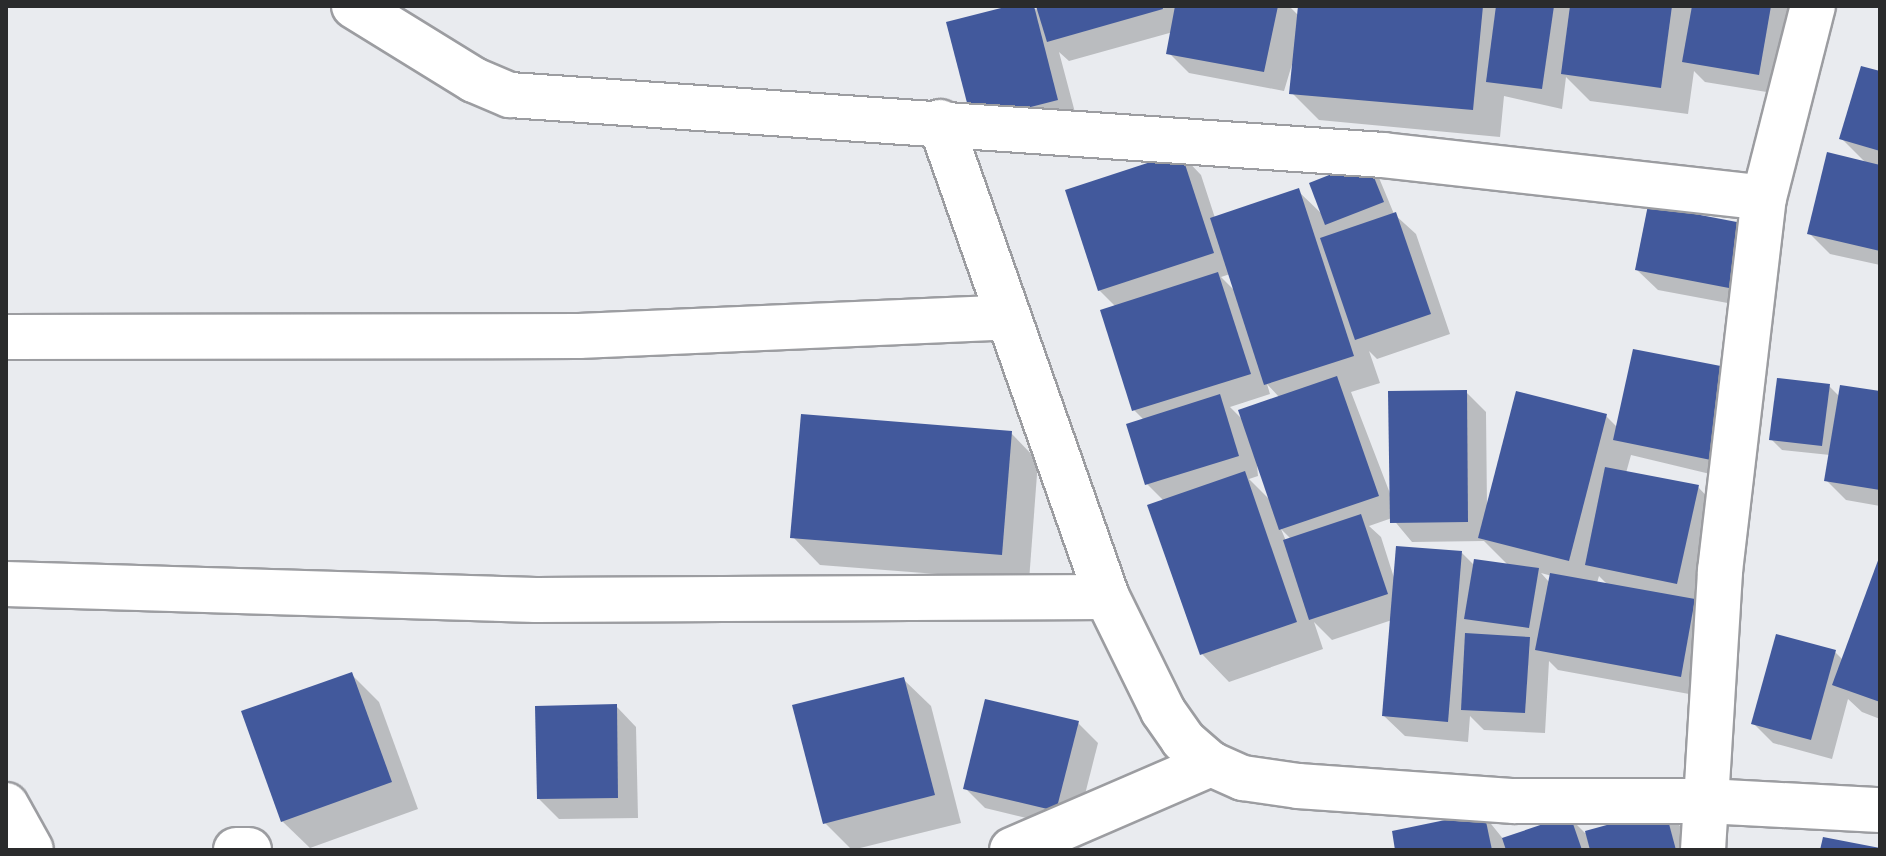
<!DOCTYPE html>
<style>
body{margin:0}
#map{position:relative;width:1886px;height:856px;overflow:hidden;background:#e9ebef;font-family:"DM Sans",sans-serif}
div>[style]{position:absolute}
.shadow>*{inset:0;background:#0003}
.building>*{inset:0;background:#42599c}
.roads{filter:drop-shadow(2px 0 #9c9da1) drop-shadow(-2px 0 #9c9da1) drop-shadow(0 2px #9c9da1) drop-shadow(0 -2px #9c9da1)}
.minor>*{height:44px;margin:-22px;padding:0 22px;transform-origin:22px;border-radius:22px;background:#fff}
span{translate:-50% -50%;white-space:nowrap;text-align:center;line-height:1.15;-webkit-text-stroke:8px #e9ebef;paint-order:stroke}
.frame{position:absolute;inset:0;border:8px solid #2a2b2c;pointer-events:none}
</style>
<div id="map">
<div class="shadow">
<div style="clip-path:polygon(1017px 6px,1040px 10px,1038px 6px,1289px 6px,1299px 16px,1300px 6px,1792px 6px,1779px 94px,1705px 82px,1694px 71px,1688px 114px,1590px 101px,1566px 77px,1562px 109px,1504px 96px,1500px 137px,1319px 120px,1292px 93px,1296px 51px,1284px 91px,1189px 73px,1169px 53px,1173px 32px,1069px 61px,1059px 52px,1077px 120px,994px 141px)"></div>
<div style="clip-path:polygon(1880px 73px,1880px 265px,1830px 254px,1809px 233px,1866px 163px,1842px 139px)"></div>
<div style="clip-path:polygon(evenodd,1181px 154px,1201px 175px,1215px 218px,1298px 191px,1324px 216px,1377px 173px,1394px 214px,1416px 234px,1450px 334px,1377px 359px,1369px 351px,1380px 383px,1351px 392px,1391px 496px,1466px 392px,1486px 412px,1487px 507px,1606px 416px,1618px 428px,1635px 351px,1731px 479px,1631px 455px,1626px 473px,1698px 487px,1718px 508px,1700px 696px,1558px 670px,1549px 661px,1545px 733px,1484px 730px,1470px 716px,1468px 742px,1405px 736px,1384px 716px,1392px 620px,1332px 640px,1314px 622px,1323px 649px,1229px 682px,1202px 654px,1164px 501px,1147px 484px,1144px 420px,1134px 410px,1116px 307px,1099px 290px,1181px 154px,1230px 274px,1236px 292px,1221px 277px,1230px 274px,1181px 154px,1267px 384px,1280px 398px,1244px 421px,1230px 407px,1270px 394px,1267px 384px,1181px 154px,1256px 455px,1271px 501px,1249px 479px,1258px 476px,1256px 455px,1181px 154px,1392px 518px,1412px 542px,1484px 541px,1509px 566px,1475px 566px,1462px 553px,1395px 581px,1381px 537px,1369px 526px,1392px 518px,1181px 154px,1281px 529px,1292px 540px,1286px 541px,1281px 529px,1181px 154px,1541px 573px,1552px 576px,1550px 583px,1541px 573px,1181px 154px,1599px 576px,1608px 585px,1597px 583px,1599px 576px)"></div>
<div style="clip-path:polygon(1741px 225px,1749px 307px,1658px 290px,1637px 270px)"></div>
<div style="clip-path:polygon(1829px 386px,1840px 397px,1880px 393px,1880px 506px,1846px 500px,1826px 480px,1830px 455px,1782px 450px,1771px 439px)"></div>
<div style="clip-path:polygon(1011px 433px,1038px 461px,1029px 581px,820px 565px,793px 537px)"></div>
<div style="clip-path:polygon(1880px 560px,1880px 719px,1862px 712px,1848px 699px,1832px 759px,1773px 743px,1753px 723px,1835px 652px,1843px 660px)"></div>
<div style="clip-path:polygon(351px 674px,379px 702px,418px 809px,310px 848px,282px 821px)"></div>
<div style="clip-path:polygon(903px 679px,931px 706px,961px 823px,852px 850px,825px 823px)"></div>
<div style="clip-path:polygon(616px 706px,636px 727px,638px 818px,559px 819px,538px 798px)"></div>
<div style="clip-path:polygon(1078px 723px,1098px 743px,1076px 830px,985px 808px,965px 788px)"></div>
<div style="clip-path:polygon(1665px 811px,1685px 831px,1690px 850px,1397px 850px,1483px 814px,1504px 840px,1569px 817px,1585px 833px)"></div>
</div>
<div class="building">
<div style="clip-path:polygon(1009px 6px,1034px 6px,1058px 100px,972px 122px,946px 22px)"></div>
<div style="clip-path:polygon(1036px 6px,1162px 6px,1163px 9px,1047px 42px)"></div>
<div style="clip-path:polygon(1175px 6px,1278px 6px,1264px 72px,1166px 54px)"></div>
<div style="clip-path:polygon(1298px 6px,1483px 6px,1473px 110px,1289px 94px)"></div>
<div style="clip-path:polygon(1496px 6px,1554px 6px,1542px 89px,1486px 82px)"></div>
<div style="clip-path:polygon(1570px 6px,1672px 6px,1661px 88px,1561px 74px)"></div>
<div style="clip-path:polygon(1692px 6px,1771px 6px,1759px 75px,1682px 62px)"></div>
<div style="clip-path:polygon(1861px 66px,1880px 71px,1880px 151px,1839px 139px)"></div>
<div style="clip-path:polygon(1181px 152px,1214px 253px,1098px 291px,1065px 190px)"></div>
<div style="clip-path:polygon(1827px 152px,1880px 165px,1880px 251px,1807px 234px)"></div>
<div style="clip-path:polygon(1367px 160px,1384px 202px,1325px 225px,1309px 183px)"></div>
<div style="clip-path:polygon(1299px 188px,1354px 356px,1264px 385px,1210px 218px)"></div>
<div style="clip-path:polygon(1648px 205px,1742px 223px,1729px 288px,1635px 270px)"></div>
<div style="clip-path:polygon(1396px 212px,1431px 314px,1355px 340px,1320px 238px)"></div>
<div style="clip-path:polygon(1218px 272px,1251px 374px,1132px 411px,1100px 310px)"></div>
<div style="clip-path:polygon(1633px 349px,1731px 368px,1711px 460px,1613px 440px)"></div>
<div style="clip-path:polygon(1337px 376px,1379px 496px,1279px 530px,1238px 410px)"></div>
<div style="clip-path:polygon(1777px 378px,1830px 384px,1822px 446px,1769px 440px)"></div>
<div style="clip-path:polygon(1840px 385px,1880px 391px,1880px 490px,1824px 481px)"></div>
<div style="clip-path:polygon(1467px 390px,1468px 522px,1390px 523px,1388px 391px)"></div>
<div style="clip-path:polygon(1516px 391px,1607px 414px,1569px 561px,1478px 538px)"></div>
<div style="clip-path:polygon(1220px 394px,1239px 456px,1145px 485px,1126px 424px)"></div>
<div style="clip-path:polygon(801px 414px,1012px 431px,1002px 555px,790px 538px)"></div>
<div style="clip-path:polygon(1605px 467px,1699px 485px,1677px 584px,1585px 565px)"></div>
<div style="clip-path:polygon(1245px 471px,1297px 622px,1200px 655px,1147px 505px)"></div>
<div style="clip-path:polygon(1361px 514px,1388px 594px,1309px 620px,1283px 540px)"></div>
<div style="clip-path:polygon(1396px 546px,1462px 551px,1448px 722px,1382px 716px)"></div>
<div style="clip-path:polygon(1880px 555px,1880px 702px,1832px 685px)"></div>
<div style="clip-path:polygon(1474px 559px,1539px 568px,1529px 628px,1464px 619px)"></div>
<div style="clip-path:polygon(1550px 573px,1695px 599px,1681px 677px,1535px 650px)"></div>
<div style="clip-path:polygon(1465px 633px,1530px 637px,1525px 713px,1461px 710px)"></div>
<div style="clip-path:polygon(1776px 634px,1836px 650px,1811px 740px,1751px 724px)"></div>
<div style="clip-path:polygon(352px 672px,392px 782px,281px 822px,241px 711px)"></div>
<div style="clip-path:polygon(904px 677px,935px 795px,823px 824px,792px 705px)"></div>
<div style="clip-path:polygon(985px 699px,1079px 721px,1056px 811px,963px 789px)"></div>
<div style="clip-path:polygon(617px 704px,618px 798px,537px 799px,535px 706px)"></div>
<div style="clip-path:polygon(1665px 809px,1676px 850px,1590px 850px,1585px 831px)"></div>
<div style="clip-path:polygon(1484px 812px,1492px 850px,1395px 850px,1392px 831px)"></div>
<div style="clip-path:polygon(1570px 815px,1582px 850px,1506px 850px,1502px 838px)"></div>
<div style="clip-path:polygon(1823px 837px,1880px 848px,1880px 850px,1820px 850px)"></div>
</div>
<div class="roads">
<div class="minor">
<div style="left:354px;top:6px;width:141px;rotate:31.7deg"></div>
<div style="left:474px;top:80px;width:39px;rotate:23deg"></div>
<div style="left:510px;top:95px;width:875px;rotate:3.93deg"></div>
<div style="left:1383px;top:155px;width:383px;rotate:6.4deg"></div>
<div style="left:940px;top:122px;width:504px;rotate:70.63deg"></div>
<div style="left:1107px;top:597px;width:127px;rotate:63.8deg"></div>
<div style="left:1163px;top:711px;width:35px;rotate:55deg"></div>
<div style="left:1183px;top:740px;width:37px;rotate:41deg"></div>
<div style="left:1211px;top:764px;width:35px;rotate:24deg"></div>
<div style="left:1243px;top:778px;width:56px;rotate:8.3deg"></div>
<div style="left:1298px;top:786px;width:217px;rotate:4deg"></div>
<div style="left:1514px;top:801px;width:192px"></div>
<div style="left:1706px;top:801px;width:174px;rotate:3deg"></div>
<div style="left:6px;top:337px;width:573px;rotate:-0.1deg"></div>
<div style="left:579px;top:336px;width:428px;rotate:-2.5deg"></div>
<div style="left:6px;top:584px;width:530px;rotate:1.73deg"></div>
<div style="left:536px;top:600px;width:571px;rotate:-0.3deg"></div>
<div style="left:6px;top:805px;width:51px;rotate:60.9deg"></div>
<div style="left:236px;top:850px;width:13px"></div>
<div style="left:1012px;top:850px;width:217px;rotate:-23.4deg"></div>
<div style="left:1703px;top:850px;width:280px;rotate:-86.5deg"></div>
<div style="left:1720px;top:571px;width:376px;rotate:-83.3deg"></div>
<div style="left:1764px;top:198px;width:198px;rotate:-75.7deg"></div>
</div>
</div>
<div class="frame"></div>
</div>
